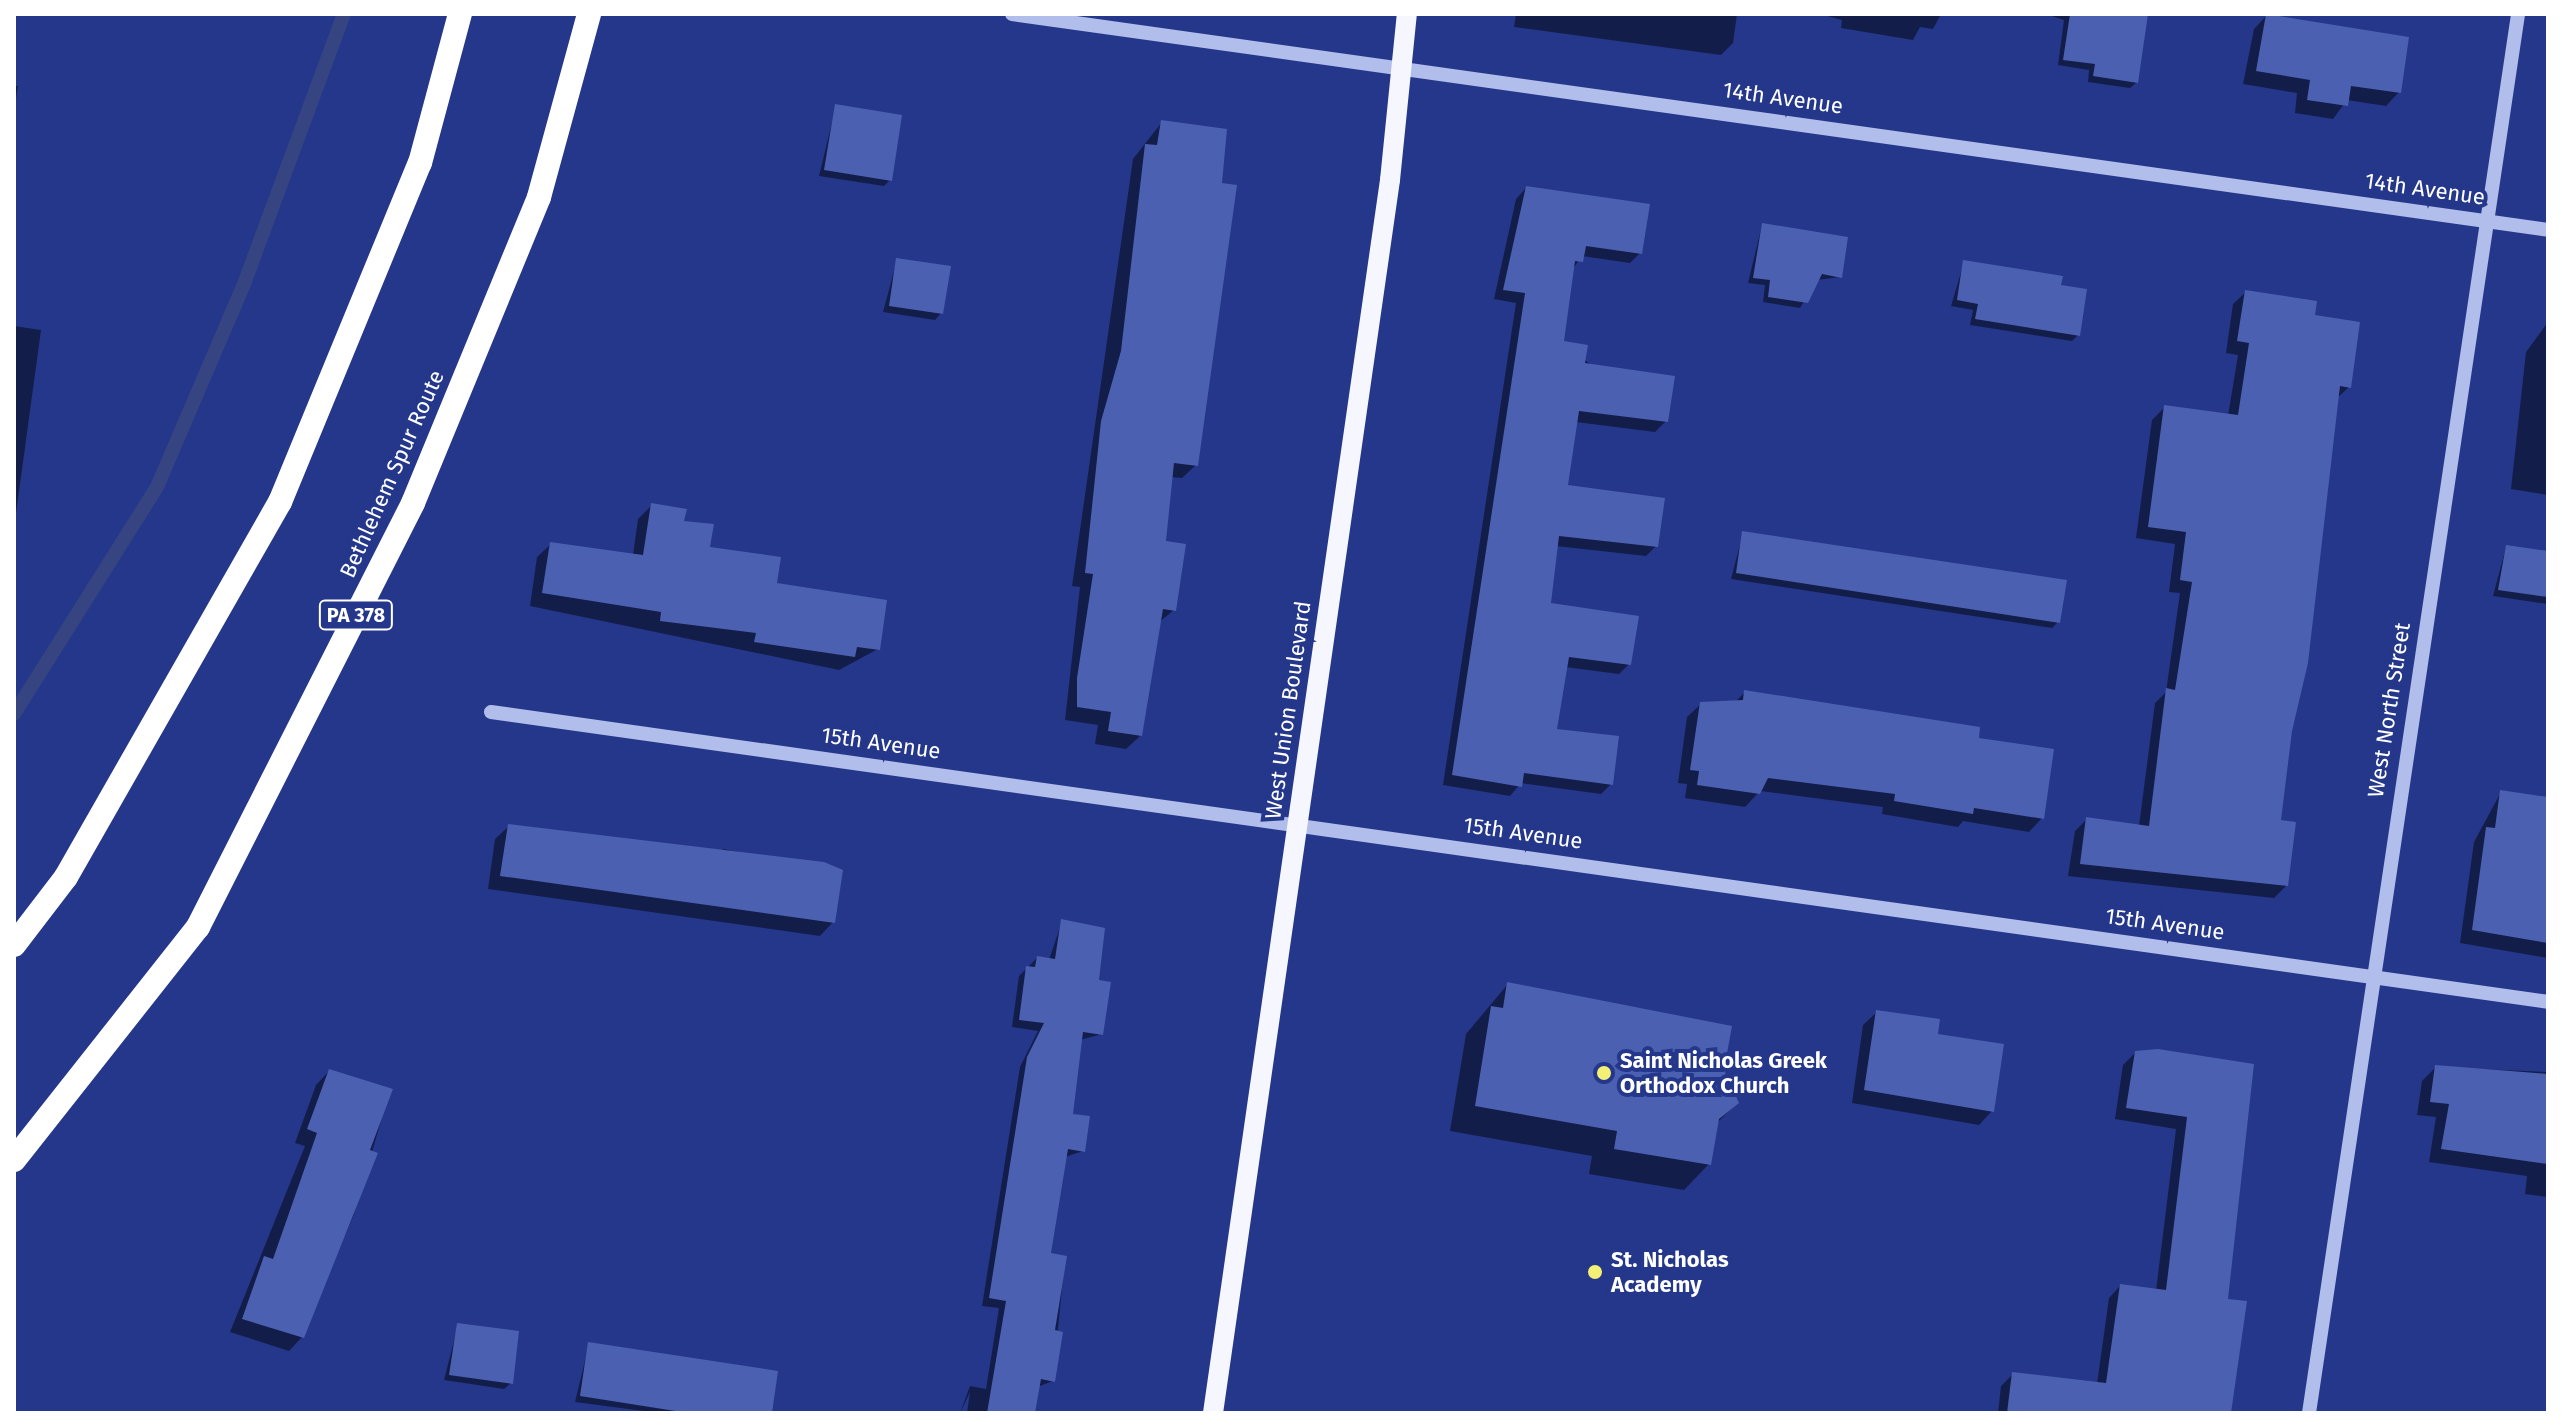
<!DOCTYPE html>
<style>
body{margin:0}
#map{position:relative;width:2562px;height:1427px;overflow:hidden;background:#24378a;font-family:"Fira Sans",sans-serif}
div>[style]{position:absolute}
.shadow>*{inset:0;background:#0007}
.stream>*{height:14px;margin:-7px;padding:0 7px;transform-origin:7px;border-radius:7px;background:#374482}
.building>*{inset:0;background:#4c60b2}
.minor>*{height:14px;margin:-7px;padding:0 7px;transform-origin:7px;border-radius:7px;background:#b1bdea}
.major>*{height:20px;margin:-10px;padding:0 10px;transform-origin:10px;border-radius:10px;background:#f5f6fe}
.highway>*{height:24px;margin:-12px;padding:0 12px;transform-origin:12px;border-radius:12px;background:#fff}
.dots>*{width:22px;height:22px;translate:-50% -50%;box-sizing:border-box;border:4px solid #24378a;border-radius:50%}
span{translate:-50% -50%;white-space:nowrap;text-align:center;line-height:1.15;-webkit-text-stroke:8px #24378a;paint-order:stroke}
.shield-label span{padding:2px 6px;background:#24378a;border:2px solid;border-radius:6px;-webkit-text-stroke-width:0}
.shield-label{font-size:20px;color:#fff;font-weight:700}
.street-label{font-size:22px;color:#fff}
.poi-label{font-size:22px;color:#fff;font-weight:700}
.left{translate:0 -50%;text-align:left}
.frame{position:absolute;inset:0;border:16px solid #fff;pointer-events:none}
</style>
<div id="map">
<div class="shadow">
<div style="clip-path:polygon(1516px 14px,1737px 14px,1733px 43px,1721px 55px,1514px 27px)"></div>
<div style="clip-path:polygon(1820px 14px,1941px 14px,1933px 29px,1920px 27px,1913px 40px,1841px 28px,1842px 20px)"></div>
<div style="clip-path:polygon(2046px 14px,2146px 14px,2137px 82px,2130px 88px,2088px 82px,2089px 70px,2058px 65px,2064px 20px)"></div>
<div style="clip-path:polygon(2267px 15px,2399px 92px,2386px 106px,2347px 100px,2333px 119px,2295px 113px,2297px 93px,2243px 84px,2254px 29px)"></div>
<div style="clip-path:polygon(14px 86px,18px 86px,14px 111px)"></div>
<div style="clip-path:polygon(836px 106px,890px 180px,884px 186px,819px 176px)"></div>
<div style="clip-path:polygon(1162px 122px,1196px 465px,1182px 478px,1171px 477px,1163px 543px,1174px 610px,1158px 623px,1140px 736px,1126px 749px,1095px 744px,1098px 725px,1065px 720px,1080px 587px,1072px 586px,1133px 159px)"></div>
<div style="clip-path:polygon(1526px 188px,1640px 253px,1630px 263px,1582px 256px,1572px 270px,1562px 343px,1666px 421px,1655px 432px,1576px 422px,1565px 487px,1656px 546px,1646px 556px,1556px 546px,1549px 605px,1629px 664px,1619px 674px,1565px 667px,1555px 730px,1611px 784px,1601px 794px,1521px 783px,1510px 796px,1443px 785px,1516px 303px,1494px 299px,1516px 199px)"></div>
<div style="clip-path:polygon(1762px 225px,1840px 277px,1817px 280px,1800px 308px,1763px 302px,1765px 285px,1748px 283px)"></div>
<div style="clip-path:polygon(897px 260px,941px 313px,935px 320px,883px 312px)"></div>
<div style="clip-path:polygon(1964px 262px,2059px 287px,2078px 335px,2072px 341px,1970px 325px,1973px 310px,1951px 306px)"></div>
<div style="clip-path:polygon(2246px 292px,2313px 317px,2349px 387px,2336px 399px,2290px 731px,2279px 822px,2286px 886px,2274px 898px,2068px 876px,2075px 831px,2087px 819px,2139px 826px,2155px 703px,2166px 692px,2180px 593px,2169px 592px,2175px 544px,2136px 538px,2152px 420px,2165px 407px,2228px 416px,2238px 355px,2226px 353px,2233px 304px)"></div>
<div style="clip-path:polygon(2548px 322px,2548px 495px,2511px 489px,2526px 352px)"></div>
<div style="clip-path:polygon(14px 326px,41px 330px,14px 528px)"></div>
<div style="clip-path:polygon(652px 505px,708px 549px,878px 649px,839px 670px,530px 606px,537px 557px,551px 544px,633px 555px,638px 519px)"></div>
<div style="clip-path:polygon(1743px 533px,2058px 622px,2052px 628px,1731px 579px)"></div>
<div style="clip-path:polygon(2506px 547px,2548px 552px,2548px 604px,2493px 596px)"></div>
<div style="clip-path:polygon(1745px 692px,1976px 739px,2042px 818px,2029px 832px,1963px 821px,1958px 827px,1882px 814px,1883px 807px,1760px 791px,1745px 807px,1685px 798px,1687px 784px,1678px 783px,1687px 717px,1701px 704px,1735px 702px)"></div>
<div style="clip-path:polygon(2501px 792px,2548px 800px,2548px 958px,2460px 943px,2474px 842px)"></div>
<div style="clip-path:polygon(509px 826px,717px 855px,723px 849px,841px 872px,833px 922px,820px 936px,488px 889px,495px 839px)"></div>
<div style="clip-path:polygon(1062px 921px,1097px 982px,1102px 1034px,1080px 1040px,1071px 1116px,1083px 1151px,1065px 1157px,1049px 1255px,1065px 1257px,1053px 1381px,1037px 1387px,1033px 1413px,967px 1413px,970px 1392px,960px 1413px,970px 1386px,986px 1389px,999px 1308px,982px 1306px,1020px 1067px,1038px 1031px,1012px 1027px,1019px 976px,1037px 958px,1049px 960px)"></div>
<div style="clip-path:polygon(1508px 984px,1722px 1071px,1737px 1103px,1717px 1123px,1709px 1164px,1684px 1190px,1589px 1174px,1592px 1156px,1450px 1131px,1466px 1034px)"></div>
<div style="clip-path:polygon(1877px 1012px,1935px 1035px,1992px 1111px,1979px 1125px,1852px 1103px,1863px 1025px)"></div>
<div style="clip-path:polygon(2135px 1053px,2252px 1066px,2225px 1300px,2228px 1413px,1998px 1413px,2001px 1386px,2013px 1374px,2097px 1384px,2109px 1298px,2120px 1286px,2156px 1291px,2176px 1129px,2115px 1119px,2123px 1065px)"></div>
<div style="clip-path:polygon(2436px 1067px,2548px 1072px,2548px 1197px,2525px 1194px,2527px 1176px,2429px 1162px,2436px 1117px,2417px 1115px,2422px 1081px)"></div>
<div style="clip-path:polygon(329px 1071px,390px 1090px,354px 1214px,302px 1337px,289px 1351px,230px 1332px,305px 1146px,295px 1143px,316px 1085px)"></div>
<div style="clip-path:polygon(458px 1325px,511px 1383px,504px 1389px,444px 1380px)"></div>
<div style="clip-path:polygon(589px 1344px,770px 1413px,659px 1413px,575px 1402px)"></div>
</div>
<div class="stream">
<div style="left:14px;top:714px;width:268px;rotate:-57.8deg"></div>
<div style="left:157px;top:487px;width:221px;rotate:-66.8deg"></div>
<div style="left:244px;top:284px;width:288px;rotate:-69.7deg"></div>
</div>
<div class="building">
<div style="clip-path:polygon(2070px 14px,2148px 14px,2138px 83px,2093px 76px,2095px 64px,2063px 60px)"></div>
<div style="clip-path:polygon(2266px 14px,2409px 37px,2401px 93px,2351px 86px,2348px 106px,2307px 100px,2310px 80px,2256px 71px)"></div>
<div style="clip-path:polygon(835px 104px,902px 115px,892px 181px,824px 170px)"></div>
<div style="clip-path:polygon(1161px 120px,1227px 129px,1222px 183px,1237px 185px,1198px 466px,1174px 463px,1166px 541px,1186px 544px,1176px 611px,1163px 609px,1142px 736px,1108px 731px,1111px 712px,1077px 707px,1077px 678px,1093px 574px,1085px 573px,1101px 421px,1121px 351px,1145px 144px,1157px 145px)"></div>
<div style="clip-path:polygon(1526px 186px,1650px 204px,1642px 254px,1586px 246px,1583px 262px,1575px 261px,1564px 341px,1588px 345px,1585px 363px,1675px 376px,1668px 422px,1579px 411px,1568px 485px,1665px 498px,1658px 547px,1559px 536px,1551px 603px,1639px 616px,1631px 665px,1569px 657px,1557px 729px,1619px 736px,1613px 785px,1524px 773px,1522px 787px,1452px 775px,1525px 293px,1503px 290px)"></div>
<div style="clip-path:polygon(1762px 223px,1848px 237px,1842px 278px,1822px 274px,1808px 303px,1768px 297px,1770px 280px,1753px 278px)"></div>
<div style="clip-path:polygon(896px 258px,951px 266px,943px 314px,889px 306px)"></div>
<div style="clip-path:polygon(1963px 260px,2063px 276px,2061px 285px,2087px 289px,2080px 336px,1975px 319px,1978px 304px,1957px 300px)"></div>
<div style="clip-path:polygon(2245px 290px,2317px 301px,2315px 315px,2360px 322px,2351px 388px,2340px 386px,2308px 663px,2292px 731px,2281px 820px,2296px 822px,2288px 886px,2080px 864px,2086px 817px,2149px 826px,2166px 688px,2175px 690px,2192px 582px,2180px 580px,2186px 532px,2148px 527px,2164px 405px,2238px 415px,2249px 343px,2237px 341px)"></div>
<div style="clip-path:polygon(651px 503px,687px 509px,684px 521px,714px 524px,710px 547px,781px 557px,777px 583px,887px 600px,880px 650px,857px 647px,855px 657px,754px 642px,756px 633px,660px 621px,661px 612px,542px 593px,550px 542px,643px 555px)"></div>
<div style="clip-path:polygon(1742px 531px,2067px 580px,2060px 623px,1736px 573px)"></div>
<div style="clip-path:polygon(2506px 545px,2548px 551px,2548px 597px,2498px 590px)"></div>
<div style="clip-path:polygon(1744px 690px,1980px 727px,1979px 738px,2054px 749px,2044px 819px,1974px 808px,1973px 814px,1894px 801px,1895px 794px,1768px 778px,1760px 794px,1697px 785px,1699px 771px,1690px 770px,1700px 702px,1743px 700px)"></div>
<div style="clip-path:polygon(2500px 790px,2548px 797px,2548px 943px,2472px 930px,2486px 827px,2495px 828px)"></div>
<div style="clip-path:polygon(508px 824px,824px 862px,843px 870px,835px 923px,500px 876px)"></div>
<div style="clip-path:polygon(1061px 919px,1105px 928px,1099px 980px,1111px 982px,1103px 1035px,1083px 1032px,1073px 1114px,1090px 1116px,1085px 1152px,1068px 1149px,1051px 1253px,1067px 1256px,1055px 1330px,1063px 1332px,1055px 1382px,1041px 1379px,1035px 1413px,987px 1413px,1006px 1301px,989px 1298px,1027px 1057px,1044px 1023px,1019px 1020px,1026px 966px,1035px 967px,1037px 956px,1055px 959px)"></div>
<div style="clip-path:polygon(1507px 982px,1732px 1026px,1724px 1070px,1739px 1103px,1719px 1119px,1711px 1165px,1614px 1149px,1617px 1131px,1475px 1106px,1491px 1006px,1503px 1008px)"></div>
<div style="clip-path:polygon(1876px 1010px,1940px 1019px,1938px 1034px,2004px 1044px,1994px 1112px,1864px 1090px)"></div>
<div style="clip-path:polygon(2158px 1049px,2254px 1064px,2228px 1299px,2247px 1301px,2231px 1413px,2007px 1413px,2012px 1372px,2106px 1383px,2120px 1284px,2166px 1290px,2187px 1117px,2126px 1108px,2135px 1051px)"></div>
<div style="clip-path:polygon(2435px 1065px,2548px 1074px,2548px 1164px,2441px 1149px,2449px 1104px,2430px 1102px)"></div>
<div style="clip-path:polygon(329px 1069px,393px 1089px,370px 1150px,378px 1153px,304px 1338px,242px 1319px,264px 1256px,273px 1259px,317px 1133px,307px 1129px)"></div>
<div style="clip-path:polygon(457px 1323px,519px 1331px,513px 1384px,449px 1375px)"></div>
<div style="clip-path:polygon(588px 1342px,778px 1371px,772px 1413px,688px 1413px,580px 1396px)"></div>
</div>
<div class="minor">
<div style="left:1012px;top:14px;width:1551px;rotate:8deg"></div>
<div style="left:491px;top:712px;width:2077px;rotate:8.02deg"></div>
<div style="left:2309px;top:1413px;width:1415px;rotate:-81.5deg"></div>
</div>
<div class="major">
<div style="left:1213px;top:1413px;width:1246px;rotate:-81.83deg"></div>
<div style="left:1390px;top:180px;width:167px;rotate:-84.2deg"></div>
</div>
<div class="highway">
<div style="left:14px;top:945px;width:86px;rotate:-52.6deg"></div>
<div style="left:66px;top:877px;width:432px;rotate:-60.3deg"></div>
<div style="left:280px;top:502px;width:367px;rotate:-67.6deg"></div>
<div style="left:420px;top:163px;width:154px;rotate:-75deg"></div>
<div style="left:14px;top:1160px;width:297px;rotate:-51.7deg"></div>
<div style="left:198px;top:927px;width:475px;rotate:-63.1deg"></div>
<div style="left:413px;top:503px;width:331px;rotate:-67.6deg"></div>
<div style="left:539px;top:197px;width:190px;rotate:-74.7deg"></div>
</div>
<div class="dots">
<div style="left:1604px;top:1073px;background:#f4f075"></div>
<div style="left:1595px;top:1272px;background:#f4f075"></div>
</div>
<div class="shield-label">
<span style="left:356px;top:615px">PA 378</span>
</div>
<div class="street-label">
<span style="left:1783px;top:98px;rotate:8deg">14th Avenue</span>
<span style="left:2425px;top:189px;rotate:8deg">14th Avenue</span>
<span style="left:392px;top:474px;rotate:-66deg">Bethlehem Spur Route</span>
<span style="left:1288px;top:710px;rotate:-82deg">West Union Boulevard</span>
<span style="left:2389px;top:710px;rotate:-81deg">West North Street</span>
<span style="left:881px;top:743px;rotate:8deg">15th Avenue</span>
<span style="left:1523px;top:833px;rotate:8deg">15th Avenue</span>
<span style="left:2165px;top:924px;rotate:8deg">15th Avenue</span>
</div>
<div class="poi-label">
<span class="left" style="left:1620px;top:1073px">Saint Nicholas Greek<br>Orthodox Church</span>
<span class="left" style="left:1611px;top:1272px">St. Nicholas<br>Academy</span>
</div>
<div class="frame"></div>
</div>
